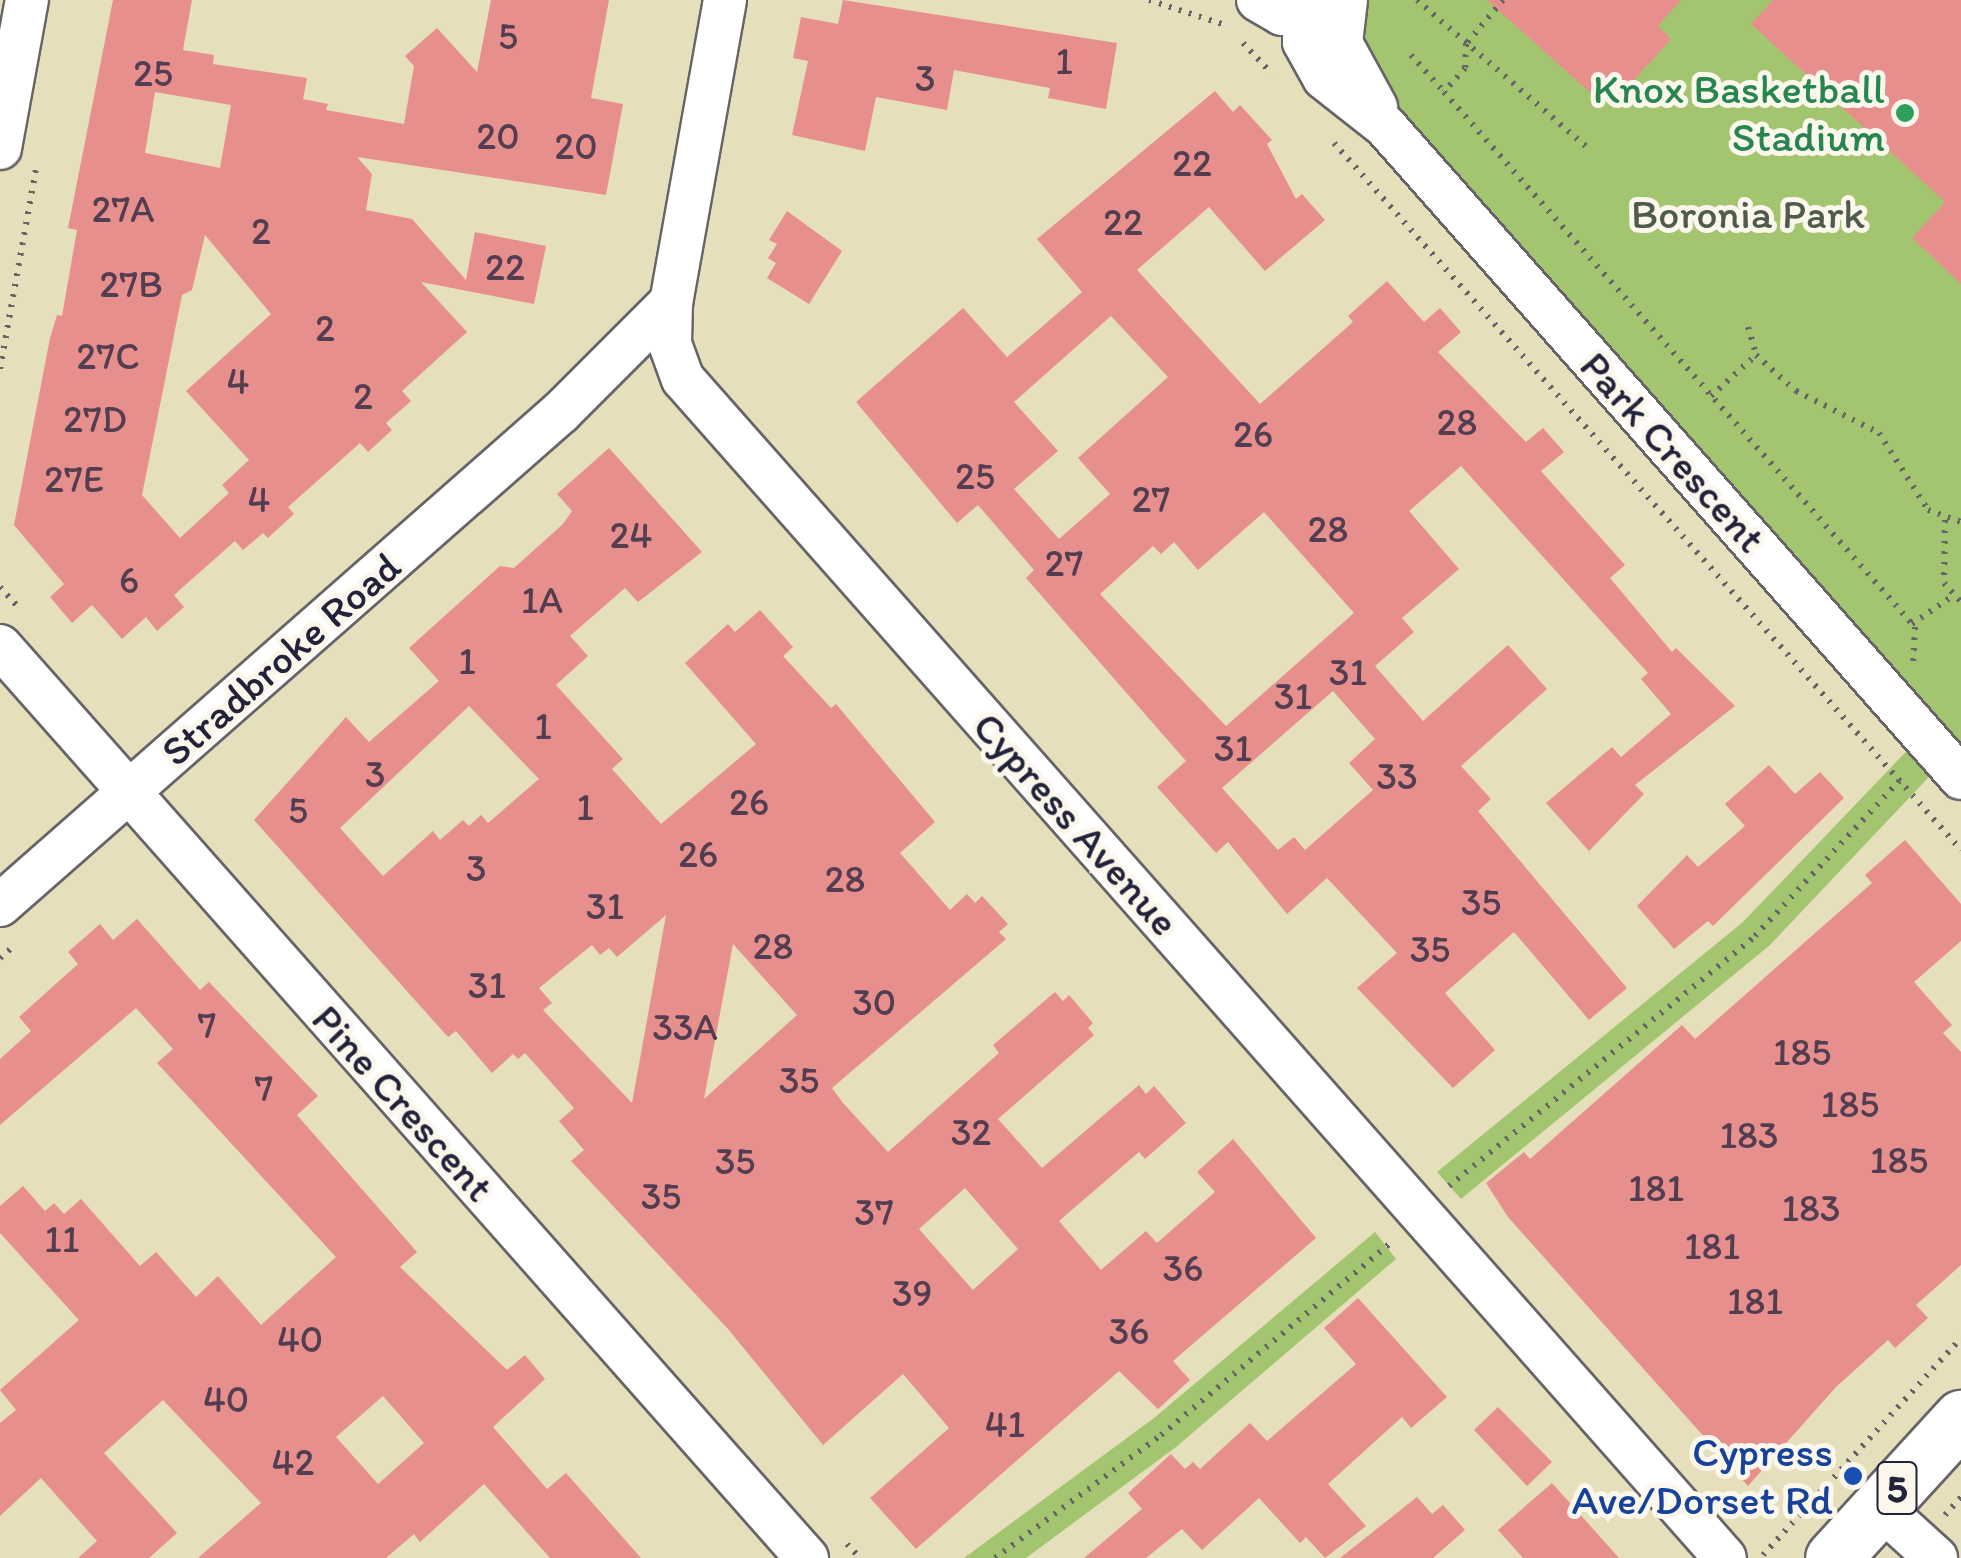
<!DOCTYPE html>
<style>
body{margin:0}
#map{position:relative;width:1961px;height:1558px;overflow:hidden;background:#e6dfbb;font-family:Itim,sans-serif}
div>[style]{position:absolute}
.green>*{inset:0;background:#a3c56f}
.building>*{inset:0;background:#e78f8d}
.path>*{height:6px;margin-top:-3px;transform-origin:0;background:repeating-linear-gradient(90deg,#676468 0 2.5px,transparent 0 10.5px)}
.roads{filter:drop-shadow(2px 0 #676468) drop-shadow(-2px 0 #676468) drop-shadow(0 2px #676468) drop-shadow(0 -2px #676468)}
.minor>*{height:42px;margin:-21px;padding:0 21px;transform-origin:21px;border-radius:21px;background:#fff}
.major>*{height:55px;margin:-27.5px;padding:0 27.5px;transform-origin:27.5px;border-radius:27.5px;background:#fff}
.dots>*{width:28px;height:28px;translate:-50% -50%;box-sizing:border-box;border:5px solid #fbf7ec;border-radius:50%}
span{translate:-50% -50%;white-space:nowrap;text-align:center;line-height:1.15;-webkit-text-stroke:10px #fbf7ec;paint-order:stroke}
.number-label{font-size:38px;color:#533d50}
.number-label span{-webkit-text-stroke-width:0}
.shield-label span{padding:2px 8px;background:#fbf7ec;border:2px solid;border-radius:8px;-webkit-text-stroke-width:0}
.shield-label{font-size:40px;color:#22223b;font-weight:700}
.leisure-label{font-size:42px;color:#27864d}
.right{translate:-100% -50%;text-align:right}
.park-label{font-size:42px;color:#4f5b4d}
.street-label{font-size:42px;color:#22223b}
.transit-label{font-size:42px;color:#164399}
</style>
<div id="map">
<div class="green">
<div style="clip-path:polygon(1324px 0,1961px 0,1961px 778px,1944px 761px,1770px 945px,1461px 1199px,1437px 1172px,1743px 922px,1922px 735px,1343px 79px)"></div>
<div style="clip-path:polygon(1375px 1232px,1396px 1259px,1176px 1447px,1026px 1558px,964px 1558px,1154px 1418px)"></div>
</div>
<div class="building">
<div style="clip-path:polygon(evenodd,113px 0,192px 0,183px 50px,214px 55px,213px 64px,307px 78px,303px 99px,328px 104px,326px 110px,404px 124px,414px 66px,405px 56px,437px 28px,477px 72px,491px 0,609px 0,591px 98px,623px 104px,606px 195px,357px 157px,372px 174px,366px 210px,412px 219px,466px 280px,475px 232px,546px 246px,534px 304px,421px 282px,467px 332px,402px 391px,411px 401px,386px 423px,392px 430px,368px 452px,360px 443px,288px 507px,294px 514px,268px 538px,263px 533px,243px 550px,235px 541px,174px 595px,184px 607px,157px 631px,146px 617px,122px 639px,92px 605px,72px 623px,50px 597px,64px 584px,14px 525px,50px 338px,57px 315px,62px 316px,77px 230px,68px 228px,113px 0,155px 92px,231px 105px,220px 168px,145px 153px,155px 92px,113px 0,205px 235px,271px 314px,186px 391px,249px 460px,222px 485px,229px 493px,180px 538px,142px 495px,182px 295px,192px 290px,205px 235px)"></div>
<div style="clip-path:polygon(843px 0,1117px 43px,1106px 109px,1048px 98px,1050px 88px,954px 70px,947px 110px,876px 97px,865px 151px,792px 135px,808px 61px,793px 58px,801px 17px,838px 24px)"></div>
<div style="clip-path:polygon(1487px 0,1681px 0,1658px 26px,1671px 39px,1622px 93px,1607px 79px,1593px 95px)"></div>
<div style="clip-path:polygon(1773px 0,1961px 0,1961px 284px,1912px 238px,1945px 202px,1751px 24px)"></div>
<div style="clip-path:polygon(evenodd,1215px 91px,1233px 112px,1240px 105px,1272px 140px,1267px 144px,1296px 199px,1302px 194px,1325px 220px,1265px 271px,1209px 207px,1137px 270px,1260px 404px,1353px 322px,1348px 316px,1387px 281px,1424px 322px,1440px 308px,1461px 332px,1438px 352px,1526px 442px,1543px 428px,1564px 452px,1541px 471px,1625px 565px,1610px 578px,1672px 652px,1676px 648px,1735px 706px,1635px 785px,1644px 794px,1589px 851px,1546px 803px,1612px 747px,1621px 757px,1671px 714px,1641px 679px,1648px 673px,1461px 466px,1409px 511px,1459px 569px,1402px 618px,1414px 632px,1375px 666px,1423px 721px,1508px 645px,1547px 689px,1461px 766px,1491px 799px,1478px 811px,1627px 988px,1589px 1020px,1514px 932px,1445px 993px,1495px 1050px,1453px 1088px,1357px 988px,1397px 953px,1327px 878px,1287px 914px,1228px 842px,1216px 853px,1157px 787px,1186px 761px,1026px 578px,1034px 570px,978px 505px,957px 523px,856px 402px,963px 308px,1007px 357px,1082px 292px,1037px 239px,1215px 91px,1111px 316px,1168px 377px,1078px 458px,1110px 494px,1059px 539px,1014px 489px,1058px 451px,1014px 402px,1111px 316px,1215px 91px,1264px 512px,1354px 613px,1226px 726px,1100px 594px,1153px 546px,1161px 554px,1174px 542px,1198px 570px,1264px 512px,1215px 91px,1333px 691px,1375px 739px,1349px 763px,1373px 790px,1305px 850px,1294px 837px,1278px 850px,1222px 788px,1333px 691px)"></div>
<div style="clip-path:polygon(787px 211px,842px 251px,809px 304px,767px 278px,776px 263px,768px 258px,777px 244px,769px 240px)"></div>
<div style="clip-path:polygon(evenodd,609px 448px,702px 552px,638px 602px,625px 588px,570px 636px,588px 656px,556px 685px,623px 759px,612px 769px,661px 824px,756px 744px,685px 663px,728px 624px,735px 632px,760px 610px,793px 647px,783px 656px,831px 708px,836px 704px,935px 822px,900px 853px,950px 910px,967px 894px,975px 903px,982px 896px,1008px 924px,999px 932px,1006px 939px,832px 1088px,843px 1103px,888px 1152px,999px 1053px,993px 1045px,1055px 992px,1063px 1001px,1069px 995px,1093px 1023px,1088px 1028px,1094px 1035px,998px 1119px,1042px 1168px,1139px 1085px,1146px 1094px,1154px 1086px,1186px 1123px,1145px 1159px,1139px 1152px,1059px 1221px,1101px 1270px,1146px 1231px,1157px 1243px,1215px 1192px,1197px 1172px,1233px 1139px,1316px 1238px,1173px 1361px,1190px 1380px,1158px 1409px,1119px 1371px,916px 1549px,870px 1498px,949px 1428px,903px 1374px,823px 1445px,728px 1329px,571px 1161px,584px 1150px,559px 1121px,574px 1108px,525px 1053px,518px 1059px,513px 1054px,492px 1073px,456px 1031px,448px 1037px,254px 820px,346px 717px,369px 742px,439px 681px,409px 648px,500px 566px,514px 568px,563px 524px,572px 511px,557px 494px,609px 448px,469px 706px,539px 779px,488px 823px,481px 815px,469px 826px,463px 820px,440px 840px,433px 831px,383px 876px,340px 828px,469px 706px,609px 448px,666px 915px,632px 1103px,543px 1010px,552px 1003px,539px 988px,592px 945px,600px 955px,609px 948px,617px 957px,666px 915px,609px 448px,733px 944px,797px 1015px,704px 1099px,733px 944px,609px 448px,965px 1188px,1018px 1249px,973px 1290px,919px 1229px,965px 1188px)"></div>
<div style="clip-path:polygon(1769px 765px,1795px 794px,1820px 772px,1844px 798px,1713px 926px,1708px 921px,1674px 949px,1637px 906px,1687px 855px,1698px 867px,1745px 826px,1725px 804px)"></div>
<div style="clip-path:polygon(1905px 840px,1961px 904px,1961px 941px,1914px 982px,1952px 1025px,1943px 1033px,1961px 1052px,1961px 1265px,1916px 1305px,1928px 1318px,1895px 1348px,1888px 1340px,1836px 1387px,1748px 1486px,1508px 1217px,1486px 1183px,1524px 1152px,1530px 1159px,1682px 1025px,1695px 1039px,1872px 883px,1865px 875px)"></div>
<div style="clip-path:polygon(evenodd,137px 919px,200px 990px,209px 982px,318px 1096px,297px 1115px,417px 1252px,400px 1267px,507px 1370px,525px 1355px,545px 1379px,493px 1427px,547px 1489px,566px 1473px,641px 1558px,550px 1558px,484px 1484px,420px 1542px,414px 1534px,386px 1558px,198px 1558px,261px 1503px,163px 1400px,104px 1453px,177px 1533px,149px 1558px,78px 1558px,97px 1541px,41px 1478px,0 1516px,0 1423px,16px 1410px,0 1390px,79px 1320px,0 1233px,0 1206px,23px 1186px,45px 1211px,54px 1203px,64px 1214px,81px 1199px,140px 1266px,156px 1252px,196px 1297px,218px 1276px,261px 1325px,336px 1257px,157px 1063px,173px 1049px,136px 1008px,0 1125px,0 1059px,31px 1031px,19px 1017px,78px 964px,68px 952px,100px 924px,113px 940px,137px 919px,383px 1396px,424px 1443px,378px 1484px,336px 1437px,383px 1396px)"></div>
<div style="clip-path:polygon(1358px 1298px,1447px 1397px,1411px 1428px,1402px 1417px,1328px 1484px,1366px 1526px,1325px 1558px,1306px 1537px,1300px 1543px,1259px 1498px,1202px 1550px,1182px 1529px,1146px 1558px,1084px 1558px,1142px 1509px,1128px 1493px,1171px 1454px,1185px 1469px,1193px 1462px,1200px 1469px,1250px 1423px,1267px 1441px,1356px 1364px,1324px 1328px)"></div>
<div style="clip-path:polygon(1498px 1407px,1552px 1462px,1527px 1486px,1474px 1430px)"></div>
<div style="clip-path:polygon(1552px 1483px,1619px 1558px,1523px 1558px,1498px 1530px)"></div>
<div style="clip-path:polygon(1417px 1497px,1432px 1514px,1443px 1505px,1465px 1530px,1433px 1558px,1340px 1558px)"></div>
</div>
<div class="path">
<div style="left:1149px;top:0;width:83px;rotate:18.2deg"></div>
<div style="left:1417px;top:0;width:226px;rotate:40.9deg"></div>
<div style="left:1503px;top:0;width:57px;rotate:130.1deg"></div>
<div style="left:1466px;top:44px;width:24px;rotate:92deg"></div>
<div style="left:1465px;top:68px;width:32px;rotate:131deg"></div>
<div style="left:1444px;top:92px;width:713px;rotate:48.64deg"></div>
<div style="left:1915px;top:627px;width:34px;rotate:93deg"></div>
<div style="left:1243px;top:43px;width:42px;rotate:46.9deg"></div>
<div style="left:1411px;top:55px;width:50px;rotate:48.3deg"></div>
<div style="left:1334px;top:143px;width:945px;rotate:48.43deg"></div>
<div style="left:1748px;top:327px;width:29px;rotate:74deg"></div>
<div style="left:0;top:369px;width:204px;rotate:-79.8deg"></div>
<div style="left:1711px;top:396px;width:61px;rotate:-42.3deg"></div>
<div style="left:1756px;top:355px;width:54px;rotate:42deg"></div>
<div style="left:1796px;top:391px;width:93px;rotate:26.8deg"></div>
<div style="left:1879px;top:433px;width:91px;rotate:57.5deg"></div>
<div style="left:1928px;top:510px;width:35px;rotate:20deg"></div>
<div style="left:1945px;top:520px;width:63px;rotate:90.9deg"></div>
<div style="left:1944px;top:583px;width:25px;rotate:48deg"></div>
<div style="left:0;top:587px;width:28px;rotate:48deg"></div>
<div style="left:1912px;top:624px;width:47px;rotate:-34.7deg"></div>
<div style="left:0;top:958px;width:18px;rotate:-41deg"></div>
<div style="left:1449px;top:1186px;width:395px;rotate:-39.2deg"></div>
<div style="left:1755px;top:936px;width:212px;rotate:-47.1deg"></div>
<div style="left:1945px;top:1515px;width:24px;rotate:-48deg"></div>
<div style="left:847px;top:1544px;width:19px;rotate:47deg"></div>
<div style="left:1763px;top:1555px;width:294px;rotate:-47.6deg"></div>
<div style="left:995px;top:1558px;width:207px;rotate:-36.5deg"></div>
<div style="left:1161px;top:1435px;width:300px;rotate:-39.9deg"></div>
</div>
<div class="roads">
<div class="minor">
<div style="left:725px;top:0;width:307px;rotate:100.1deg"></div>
<div style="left:671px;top:302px;width:42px;rotate:91.4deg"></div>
<div style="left:670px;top:344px;width:37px;rotate:70deg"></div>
<div style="left:683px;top:379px;width:1573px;rotate:48.53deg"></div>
<div style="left:1258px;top:0;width:28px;rotate:30deg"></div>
<div style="left:1282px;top:14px;width:48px;rotate:-1.2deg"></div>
<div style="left:1305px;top:0;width:42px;rotate:91.4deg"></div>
<div style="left:1304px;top:42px;width:41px;rotate:60.9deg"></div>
<div style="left:1324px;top:78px;width:78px;rotate:38.2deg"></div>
<div style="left:1385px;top:126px;width:870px;rotate:48.54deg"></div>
<div style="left:1346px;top:0;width:43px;rotate:96.6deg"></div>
<div style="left:1341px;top:43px;width:73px;rotate:61.3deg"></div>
<div style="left:0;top:148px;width:150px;rotate:-79.7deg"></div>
<div style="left:0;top:646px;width:1218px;rotate:48.5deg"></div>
<div style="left:0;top:905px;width:747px;rotate:-41.31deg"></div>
<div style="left:561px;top:412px;width:156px;rotate:-45deg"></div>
<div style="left:1880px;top:1507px;width:76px;rotate:42.3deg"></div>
</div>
<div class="major">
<div style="left:1833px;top:1558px;width:190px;rotate:-47.6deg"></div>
</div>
</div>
<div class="dots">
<div style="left:1905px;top:113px;background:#2e9e5b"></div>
<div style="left:1853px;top:1476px;background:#1a4fb4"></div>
</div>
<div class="number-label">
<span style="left:508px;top:37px">5</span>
<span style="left:1064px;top:62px">1</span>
<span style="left:153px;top:74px">25</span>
<span style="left:925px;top:79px">3</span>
<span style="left:498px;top:137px">20</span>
<span style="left:576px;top:147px">20</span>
<span style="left:1192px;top:164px">22</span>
<span style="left:123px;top:210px">27A</span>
<span style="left:1123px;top:223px">22</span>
<span style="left:261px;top:232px">2</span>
<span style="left:505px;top:268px">22</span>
<span style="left:131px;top:285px">27B</span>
<span style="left:325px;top:329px">2</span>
<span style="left:108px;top:357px">27C</span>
<span style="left:238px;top:382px">4</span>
<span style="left:363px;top:397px">2</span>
<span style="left:95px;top:420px">27D</span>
<span style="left:1457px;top:423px">28</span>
<span style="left:1253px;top:435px">26</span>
<span style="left:975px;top:477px">25</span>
<span style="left:74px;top:480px">27E</span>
<span style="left:259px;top:500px">4</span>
<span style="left:1151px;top:500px">27</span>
<span style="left:1328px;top:530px">28</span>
<span style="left:631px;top:536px">24</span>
<span style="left:1064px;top:564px">27</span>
<span style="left:129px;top:581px">6</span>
<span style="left:542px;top:601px">1A</span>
<span style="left:467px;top:662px">1</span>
<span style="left:1348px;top:673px">31</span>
<span style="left:1293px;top:697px">31</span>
<span style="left:543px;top:727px">1</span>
<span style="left:1233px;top:749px">31</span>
<span style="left:375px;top:775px">3</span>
<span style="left:1397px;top:777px">33</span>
<span style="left:749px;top:803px">26</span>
<span style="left:585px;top:808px">1</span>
<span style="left:298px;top:811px">5</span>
<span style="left:698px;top:855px">26</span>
<span style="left:476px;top:869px">3</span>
<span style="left:845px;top:880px">28</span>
<span style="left:1481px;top:903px">35</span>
<span style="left:605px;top:907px">31</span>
<span style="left:773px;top:947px">28</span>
<span style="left:1430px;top:950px">35</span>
<span style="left:487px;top:986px">31</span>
<span style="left:874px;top:1003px">30</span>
<span style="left:207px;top:1026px">7</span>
<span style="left:685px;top:1028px">33A</span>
<span style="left:1802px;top:1053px">185</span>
<span style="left:799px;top:1081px">35</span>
<span style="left:264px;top:1089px">7</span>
<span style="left:1850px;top:1105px">185</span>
<span style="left:971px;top:1133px">32</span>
<span style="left:1749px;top:1136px">183</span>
<span style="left:1899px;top:1161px">185</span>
<span style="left:735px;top:1162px">35</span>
<span style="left:1656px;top:1189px">181</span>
<span style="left:661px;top:1197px">35</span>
<span style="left:1811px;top:1209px">183</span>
<span style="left:874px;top:1213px">37</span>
<span style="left:62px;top:1240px">11</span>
<span style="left:1712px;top:1247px">181</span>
<span style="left:1183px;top:1269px">36</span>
<span style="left:912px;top:1294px">39</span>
<span style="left:1755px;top:1302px">181</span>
<span style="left:1129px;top:1332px">36</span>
<span style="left:300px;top:1340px">40</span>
<span style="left:226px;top:1400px">40</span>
<span style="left:1005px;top:1425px">41</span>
<span style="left:293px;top:1463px">42</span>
</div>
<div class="shield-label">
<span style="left:1897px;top:1488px">5</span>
</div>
<div class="leisure-label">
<span class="right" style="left:1885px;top:113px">Knox Basketball<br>Stadium</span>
</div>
<div class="park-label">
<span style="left:1748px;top:214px">Boronia Park</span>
</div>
<div class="street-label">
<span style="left:1673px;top:452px;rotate:48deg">Park Crescent</span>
<span style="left:281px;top:659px;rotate:-41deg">Stradbroke Road</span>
<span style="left:1076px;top:824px;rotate:48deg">Cypress Avenue</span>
<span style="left:403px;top:1103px;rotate:48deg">Pine Crescent</span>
</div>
<div class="transit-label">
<span class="right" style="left:1833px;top:1476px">Cypress<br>Ave/Dorset Rd</span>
</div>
</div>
